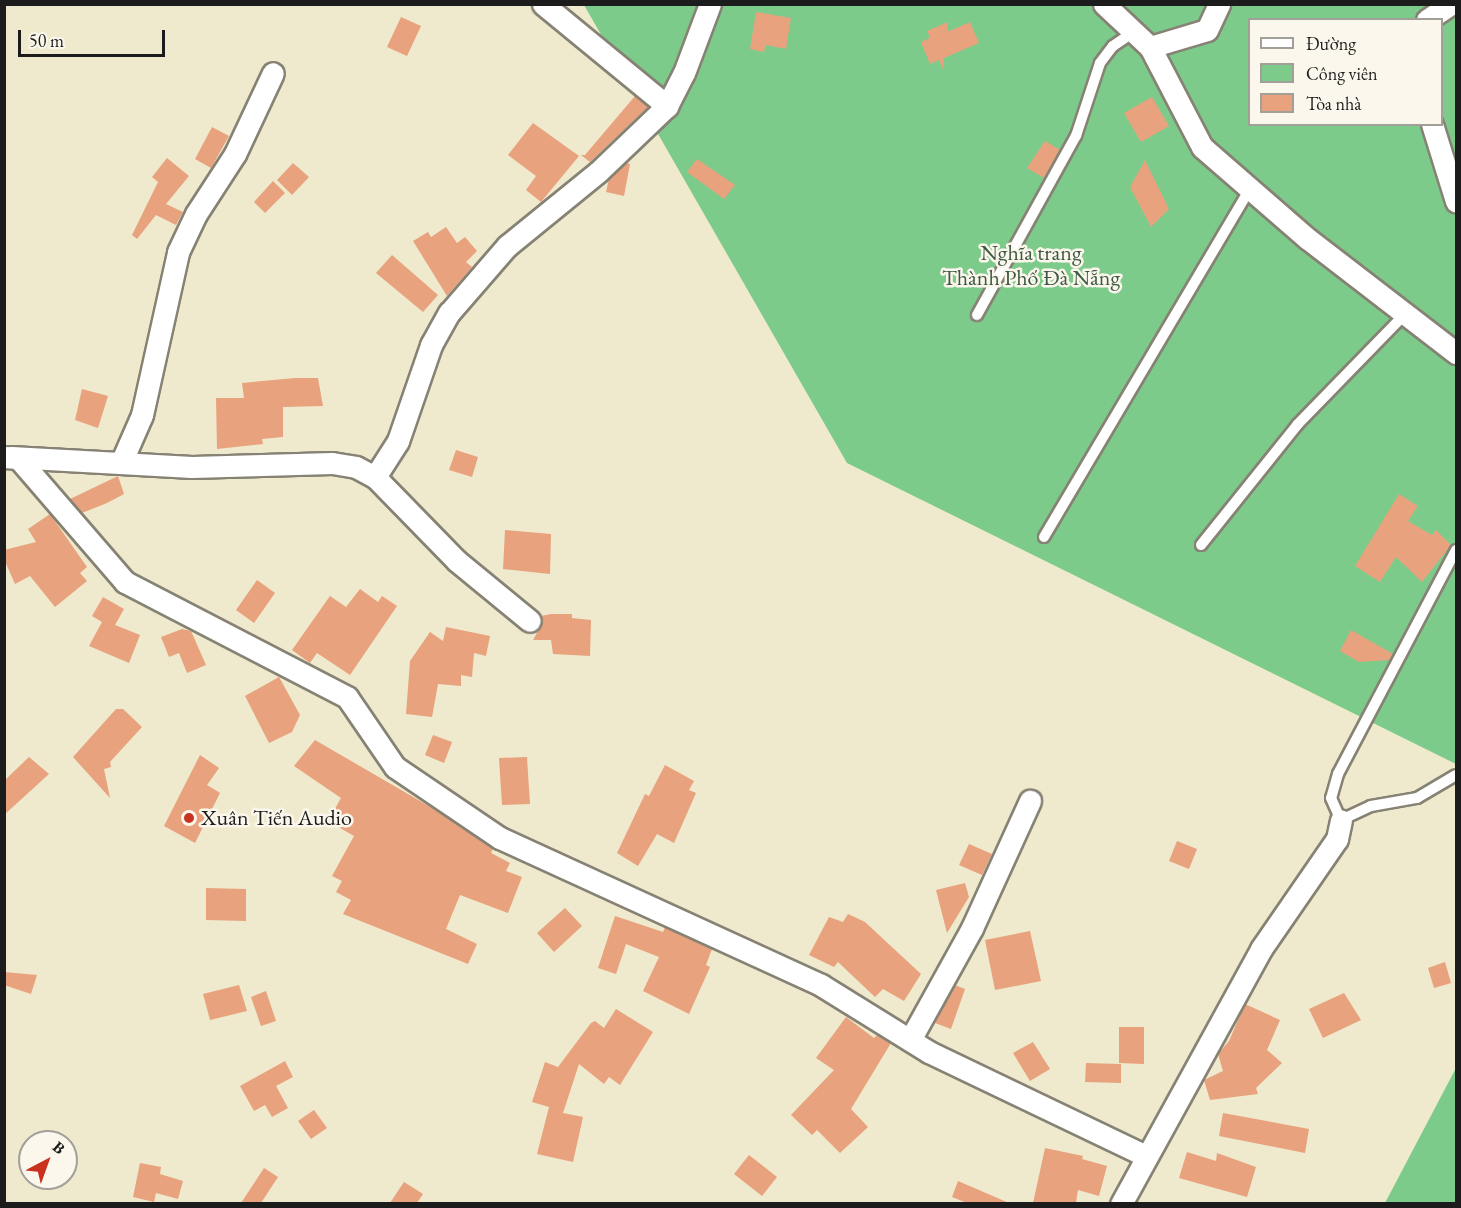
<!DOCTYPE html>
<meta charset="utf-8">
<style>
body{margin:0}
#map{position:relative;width:1461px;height:1208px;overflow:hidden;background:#efe9cd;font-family:"EB Garamond",serif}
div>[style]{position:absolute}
.green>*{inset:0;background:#7dcb8b}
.building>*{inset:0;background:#e8a27d}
.roads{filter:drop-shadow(2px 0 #868274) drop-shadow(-2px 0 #868274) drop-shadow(0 2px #868274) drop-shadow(0 -2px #868274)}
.service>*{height:10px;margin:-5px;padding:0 5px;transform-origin:5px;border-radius:5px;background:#fff}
.minor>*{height:21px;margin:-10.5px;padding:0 10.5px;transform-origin:10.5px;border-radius:10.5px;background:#fff}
.dots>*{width:16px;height:16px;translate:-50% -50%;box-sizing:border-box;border:3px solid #fbf7ec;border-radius:50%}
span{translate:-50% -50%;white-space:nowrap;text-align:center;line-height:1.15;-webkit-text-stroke:5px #fbf7ec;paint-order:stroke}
.park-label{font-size:22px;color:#3e5943}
.poi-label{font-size:22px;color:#1c1c1c}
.left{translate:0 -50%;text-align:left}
.frame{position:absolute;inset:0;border:6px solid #1c1c1c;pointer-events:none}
.legend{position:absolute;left:1248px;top:18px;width:195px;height:108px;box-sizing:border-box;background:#fbf7ec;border:2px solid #a29f99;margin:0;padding:8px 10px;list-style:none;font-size:18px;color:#1c1c1c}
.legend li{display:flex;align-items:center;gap:12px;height:30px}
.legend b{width:30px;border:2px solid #a29f99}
.north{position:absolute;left:18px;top:1130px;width:60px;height:60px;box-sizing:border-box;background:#fbf7ec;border:2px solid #a29f99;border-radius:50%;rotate:41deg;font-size:16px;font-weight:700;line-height:24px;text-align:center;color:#1c1c1c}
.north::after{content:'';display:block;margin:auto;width:21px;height:27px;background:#c8321e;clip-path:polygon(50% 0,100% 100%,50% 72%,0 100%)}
.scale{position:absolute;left:18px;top:30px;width:147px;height:27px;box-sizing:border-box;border:3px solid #1c1c1c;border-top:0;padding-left:8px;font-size:18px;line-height:21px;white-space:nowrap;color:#1c1c1c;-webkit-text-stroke:4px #fbf7ec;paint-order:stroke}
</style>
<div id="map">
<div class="green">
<div style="clip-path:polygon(evenodd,584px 5px,1456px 5px,1456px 764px,847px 463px,584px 5px,1250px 20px,1442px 20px,1442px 124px,1250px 124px,1250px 20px)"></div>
<div style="clip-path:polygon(1456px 1068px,1456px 1203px,1385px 1203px)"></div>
</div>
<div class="building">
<div style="clip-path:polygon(756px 12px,791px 18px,786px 49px,766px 45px,764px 52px,750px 49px)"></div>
<div style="clip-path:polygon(401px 17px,421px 26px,407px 56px,387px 47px)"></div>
<div style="clip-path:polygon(948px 22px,947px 32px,970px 22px,979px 43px,944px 58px,943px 69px,939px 60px,930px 64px,921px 42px,930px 38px,927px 31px)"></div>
<div style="clip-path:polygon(635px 96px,648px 107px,590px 162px,581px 155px,585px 155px)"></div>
<div style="clip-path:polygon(1152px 97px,1169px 126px,1141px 142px,1124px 113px)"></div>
<div style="clip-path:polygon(533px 123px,579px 156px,541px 202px,526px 190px,536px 176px,508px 155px)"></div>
<div style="clip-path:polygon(212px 127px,229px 136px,211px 168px,195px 159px)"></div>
<div style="clip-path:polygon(1045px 141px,1060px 150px,1044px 178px,1027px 168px)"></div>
<div style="clip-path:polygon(167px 158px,189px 176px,166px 204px,183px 212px,176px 225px,156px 215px,137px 239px,132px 235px,158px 182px,152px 177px)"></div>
<div style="clip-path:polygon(697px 159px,735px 185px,724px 199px,687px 172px)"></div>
<div style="clip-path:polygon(1145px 160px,1169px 209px,1151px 227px,1130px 187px)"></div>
<div style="clip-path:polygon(293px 163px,309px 177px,292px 195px,277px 180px)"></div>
<div style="clip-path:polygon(626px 163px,630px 164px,624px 196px,606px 192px,609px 179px)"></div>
<div style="clip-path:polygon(273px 181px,285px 193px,265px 213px,254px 202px)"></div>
<div style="clip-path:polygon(446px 227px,457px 243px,465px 237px,477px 251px,466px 262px,472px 267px,447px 296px,413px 241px,428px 232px,431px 237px)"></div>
<div style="clip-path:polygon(392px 255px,438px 295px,423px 312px,376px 273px)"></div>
<div style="clip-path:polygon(295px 378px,318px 378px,323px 406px,283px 407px,283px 437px,262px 439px,263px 444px,217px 449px,216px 398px,244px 398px,242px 383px)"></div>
<div style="clip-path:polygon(82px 389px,108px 396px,98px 428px,75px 420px)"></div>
<div style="clip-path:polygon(456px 450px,478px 457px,472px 477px,449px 470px)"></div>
<div style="clip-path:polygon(118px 476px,124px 494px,107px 503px,82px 513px,70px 499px)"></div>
<div style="clip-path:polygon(1399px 494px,1418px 506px,1408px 521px,1432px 535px,1436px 530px,1451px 545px,1422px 582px,1396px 557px,1380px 582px,1355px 566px)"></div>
<div style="clip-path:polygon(50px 514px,87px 567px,80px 573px,87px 581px,55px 607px,30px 576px,15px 584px,4px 559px,4px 550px,36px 542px,28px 529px)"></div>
<div style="clip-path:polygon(505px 530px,551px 534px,550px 574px,503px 569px)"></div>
<div style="clip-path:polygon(257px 580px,275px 593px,254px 623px,236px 610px)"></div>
<div style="clip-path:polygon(360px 589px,378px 602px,382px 596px,397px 606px,350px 675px,317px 653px,310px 663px,292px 650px,330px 596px,346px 607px)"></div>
<div style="clip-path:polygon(103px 597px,124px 609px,115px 625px,140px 635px,129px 663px,89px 646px,102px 622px,92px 616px)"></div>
<div style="clip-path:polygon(551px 614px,572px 614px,572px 618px,591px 620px,590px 656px,553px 654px,551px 640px,533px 640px,542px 624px,541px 616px)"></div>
<div style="clip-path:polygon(446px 627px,490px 636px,486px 656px,474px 653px,472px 677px,461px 675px,461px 686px,438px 684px,432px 717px,406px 714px,410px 661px,430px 632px,443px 641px)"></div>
<div style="clip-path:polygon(182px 629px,191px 631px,206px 665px,187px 673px,179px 653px,169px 657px,161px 637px)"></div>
<div style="clip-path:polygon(1351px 630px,1393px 654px,1389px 660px,1359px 662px,1340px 651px)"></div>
<div style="clip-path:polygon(279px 677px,300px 715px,292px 732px,269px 743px,245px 696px)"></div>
<div style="clip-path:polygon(116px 709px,123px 709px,142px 727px,110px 762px,111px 767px,104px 769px,110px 798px,73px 757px)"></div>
<div style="clip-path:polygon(433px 735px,452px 742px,444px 763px,425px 755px)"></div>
<div style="clip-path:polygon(315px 740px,439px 812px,493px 848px,491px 853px,510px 863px,506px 871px,522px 877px,508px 913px,460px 895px,446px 929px,477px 944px,468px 964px,343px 914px,351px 900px,336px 892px,342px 881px,332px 876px,354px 836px,328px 821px,341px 798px,294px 766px)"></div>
<div style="clip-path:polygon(200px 755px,219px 768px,207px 785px,220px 793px,195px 843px,164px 826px)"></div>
<div style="clip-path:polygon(29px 757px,49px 774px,4px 815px,4px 781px)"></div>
<div style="clip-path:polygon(527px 757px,530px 804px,502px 805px,499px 758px)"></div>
<div style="clip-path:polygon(665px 765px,694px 781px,689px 790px,696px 793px,674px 843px,657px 834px,638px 866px,617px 853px,645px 794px,649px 796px)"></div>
<div style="clip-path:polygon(1177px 841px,1197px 849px,1189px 869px,1169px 861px)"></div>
<div style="clip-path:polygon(969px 844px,992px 854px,982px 875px,959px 865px)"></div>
<div style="clip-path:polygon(965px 883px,969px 897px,947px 933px,936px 890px)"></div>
<div style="clip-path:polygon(206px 888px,246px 889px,246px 921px,206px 920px)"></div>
<div style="clip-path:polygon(565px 908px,582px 926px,554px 952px,537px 933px)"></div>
<div style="clip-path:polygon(848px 914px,865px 922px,921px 974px,904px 1001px,883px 989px,875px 997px,838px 962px,834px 967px,809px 955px,829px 917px,843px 922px)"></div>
<div style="clip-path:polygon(615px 916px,663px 932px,665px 927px,712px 949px,706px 965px,710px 967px,689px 1014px,643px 991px,659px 957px,626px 944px,616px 974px,598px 968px)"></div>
<div style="clip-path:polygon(1030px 931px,1041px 981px,995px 990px,985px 940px)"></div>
<div style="clip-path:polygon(1445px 962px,1451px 983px,1434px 988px,1428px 968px)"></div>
<div style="clip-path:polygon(4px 972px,37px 975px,31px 994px,4px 985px)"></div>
<div style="clip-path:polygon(239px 985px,247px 1011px,210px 1020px,203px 994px)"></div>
<div style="clip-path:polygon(955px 985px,965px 989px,951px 1029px,935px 1023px)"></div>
<div style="clip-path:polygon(266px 991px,276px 1021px,261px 1026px,251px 997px)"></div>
<div style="clip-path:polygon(1344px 993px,1361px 1020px,1323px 1038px,1309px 1009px)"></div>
<div style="clip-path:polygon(1245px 1004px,1280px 1020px,1267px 1050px,1282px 1063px,1256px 1088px,1258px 1094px,1210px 1100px,1204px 1080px,1223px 1071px,1218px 1054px,1229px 1041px)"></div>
<div style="clip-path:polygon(616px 1009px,653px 1032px,620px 1085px,609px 1077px,604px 1084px,579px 1064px,563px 1113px,583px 1117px,573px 1162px,537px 1154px,549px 1107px,532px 1102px,545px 1062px,558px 1067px,591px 1023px,595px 1021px,604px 1028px)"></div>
<div style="clip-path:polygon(846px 1017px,874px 1038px,877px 1035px,891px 1043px,851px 1109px,868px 1127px,840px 1153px,817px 1130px,812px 1135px,791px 1115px,834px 1070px,816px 1058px)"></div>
<div style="clip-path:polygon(1119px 1027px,1144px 1027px,1144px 1064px,1119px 1063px)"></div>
<div style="clip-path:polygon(1033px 1042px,1050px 1069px,1030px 1081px,1013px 1053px)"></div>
<div style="clip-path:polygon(285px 1061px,293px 1077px,276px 1086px,288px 1108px,272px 1117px,265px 1105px,254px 1111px,240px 1086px)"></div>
<div style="clip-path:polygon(1086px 1063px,1121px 1064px,1121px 1083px,1085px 1082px)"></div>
<div style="clip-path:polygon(314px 1110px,327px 1128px,311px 1139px,298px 1121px)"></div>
<div style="clip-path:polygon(1223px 1113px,1309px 1129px,1305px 1153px,1219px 1136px)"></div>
<div style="clip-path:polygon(1045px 1148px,1083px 1156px,1082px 1159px,1107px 1166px,1099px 1196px,1078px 1190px,1076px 1203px,1033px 1203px)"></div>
<div style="clip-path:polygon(1187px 1152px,1216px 1161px,1217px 1153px,1256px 1167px,1247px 1197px,1179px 1178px)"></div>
<div style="clip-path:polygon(749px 1155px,777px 1177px,762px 1196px,734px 1174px)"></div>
<div style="clip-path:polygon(140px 1163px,161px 1167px,160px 1174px,183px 1181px,178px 1199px,156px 1193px,154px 1202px,133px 1197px)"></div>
<div style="clip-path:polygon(264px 1168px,278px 1177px,261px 1203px,241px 1203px)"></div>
<div style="clip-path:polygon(958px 1181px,1009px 1203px,967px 1203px,952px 1197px)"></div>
<div style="clip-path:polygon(404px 1182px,423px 1194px,417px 1203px,390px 1203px)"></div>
</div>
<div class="roads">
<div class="service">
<div style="left:977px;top:315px;width:205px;rotate:-61.1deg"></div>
<div style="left:1076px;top:136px;width:77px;rotate:-71.8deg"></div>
<div style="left:1100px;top:63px;width:21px;rotate:-53deg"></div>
<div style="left:1113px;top:46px;width:25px;rotate:-34deg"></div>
<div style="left:1044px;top:537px;width:404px;rotate:-59.4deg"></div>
<div style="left:1201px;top:545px;width:154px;rotate:-51.3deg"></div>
<div style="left:1297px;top:425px;width:156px;rotate:-45.8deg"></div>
<div style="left:1456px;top:550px;width:253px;rotate:117.8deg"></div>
<div style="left:1338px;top:774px;width:25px;rotate:106deg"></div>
<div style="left:1331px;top:798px;width:24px;rotate:66deg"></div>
<div style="left:1341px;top:820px;width:33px;rotate:-25deg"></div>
<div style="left:1371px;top:806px;width:47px;rotate:-9.9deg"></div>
<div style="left:1417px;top:798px;width:45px;rotate:-30.5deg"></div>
</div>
<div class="minor">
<div style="left:543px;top:4px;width:161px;rotate:39.4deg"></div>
<div style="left:1104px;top:4px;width:63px;rotate:43.1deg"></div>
<div style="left:1150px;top:47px;width:113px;rotate:62.5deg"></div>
<div style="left:1202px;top:147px;width:140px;rotate:41deg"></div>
<div style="left:1308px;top:239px;width:187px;rotate:37.6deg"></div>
<div style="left:1427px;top:20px;width:29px;rotate:-34deg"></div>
<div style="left:1150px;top:47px;width:59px;rotate:-16.6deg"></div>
<div style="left:1207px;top:30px;width:29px;rotate:-65deg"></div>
<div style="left:1432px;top:124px;width:81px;rotate:72.7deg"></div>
<div style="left:4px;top:457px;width:14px;rotate:4deg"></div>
<div style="left:18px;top:458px;width:164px;rotate:49.2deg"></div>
<div style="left:125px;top:582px;width:250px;rotate:27.4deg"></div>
<div style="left:347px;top:697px;width:85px;rotate:55.6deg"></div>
<div style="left:395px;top:767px;width:127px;rotate:34.1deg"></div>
<div style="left:500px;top:838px;width:353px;rotate:24.6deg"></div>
<div style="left:821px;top:985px;width:127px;rotate:31.8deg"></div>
<div style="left:929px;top:1052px;width:238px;rotate:25.6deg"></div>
<div style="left:11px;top:457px;width:181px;rotate:3.2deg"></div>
<div style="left:192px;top:467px;width:140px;rotate:-1.6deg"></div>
<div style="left:332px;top:463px;width:24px;rotate:9deg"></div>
<div style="left:356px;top:467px;width:21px;rotate:28deg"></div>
<div style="left:375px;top:477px;width:117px;rotate:45.7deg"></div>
<div style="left:457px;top:561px;width:94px;rotate:39.4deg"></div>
<div style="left:121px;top:463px;width:52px;rotate:-66.4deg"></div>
<div style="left:142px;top:415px;width:167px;rotate:-77.5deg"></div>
<div style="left:178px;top:252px;width:42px;rotate:-64.7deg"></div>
<div style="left:196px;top:214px;width:72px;rotate:-57deg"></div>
<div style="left:235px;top:154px;width:89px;rotate:-64.9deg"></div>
<div style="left:375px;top:477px;width:43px;rotate:-57.4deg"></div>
<div style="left:398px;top:441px;width:102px;rotate:-71deg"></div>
<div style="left:431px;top:345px;width:37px;rotate:-61deg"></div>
<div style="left:449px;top:313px;width:89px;rotate:-49.1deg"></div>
<div style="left:507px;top:246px;width:117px;rotate:-39.1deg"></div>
<div style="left:598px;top:172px;width:95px;rotate:-43.7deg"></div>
<div style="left:667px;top:106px;width:37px;rotate:-63deg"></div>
<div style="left:684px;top:73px;width:74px;rotate:-69.4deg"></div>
<div style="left:910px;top:1040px;width:128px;rotate:-61deg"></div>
<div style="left:972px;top:928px;width:140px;rotate:-65.5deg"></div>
<div style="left:1121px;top:1204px;width:291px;rotate:-61.2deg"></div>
<div style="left:1261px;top:949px;width:134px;rotate:-55.4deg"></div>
<div style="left:1337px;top:839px;width:19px;rotate:-78deg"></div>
</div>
</div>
<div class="dots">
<div style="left:189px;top:818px;background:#c8321e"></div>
</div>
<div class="park-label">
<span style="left:1031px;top:265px">Nghĩa trang<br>Thành Phố Đà Nẵng</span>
</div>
<div class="poi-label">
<span class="left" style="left:201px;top:818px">Xuân Tiến Audio</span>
</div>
<div class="frame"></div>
<ul class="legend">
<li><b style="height:8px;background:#fff"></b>Đường</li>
<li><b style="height:16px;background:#7dcb8b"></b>Công viên</li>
<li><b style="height:16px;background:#e8a27d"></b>Tòa nhà</li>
</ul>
<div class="north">B</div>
<div class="scale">50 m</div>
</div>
